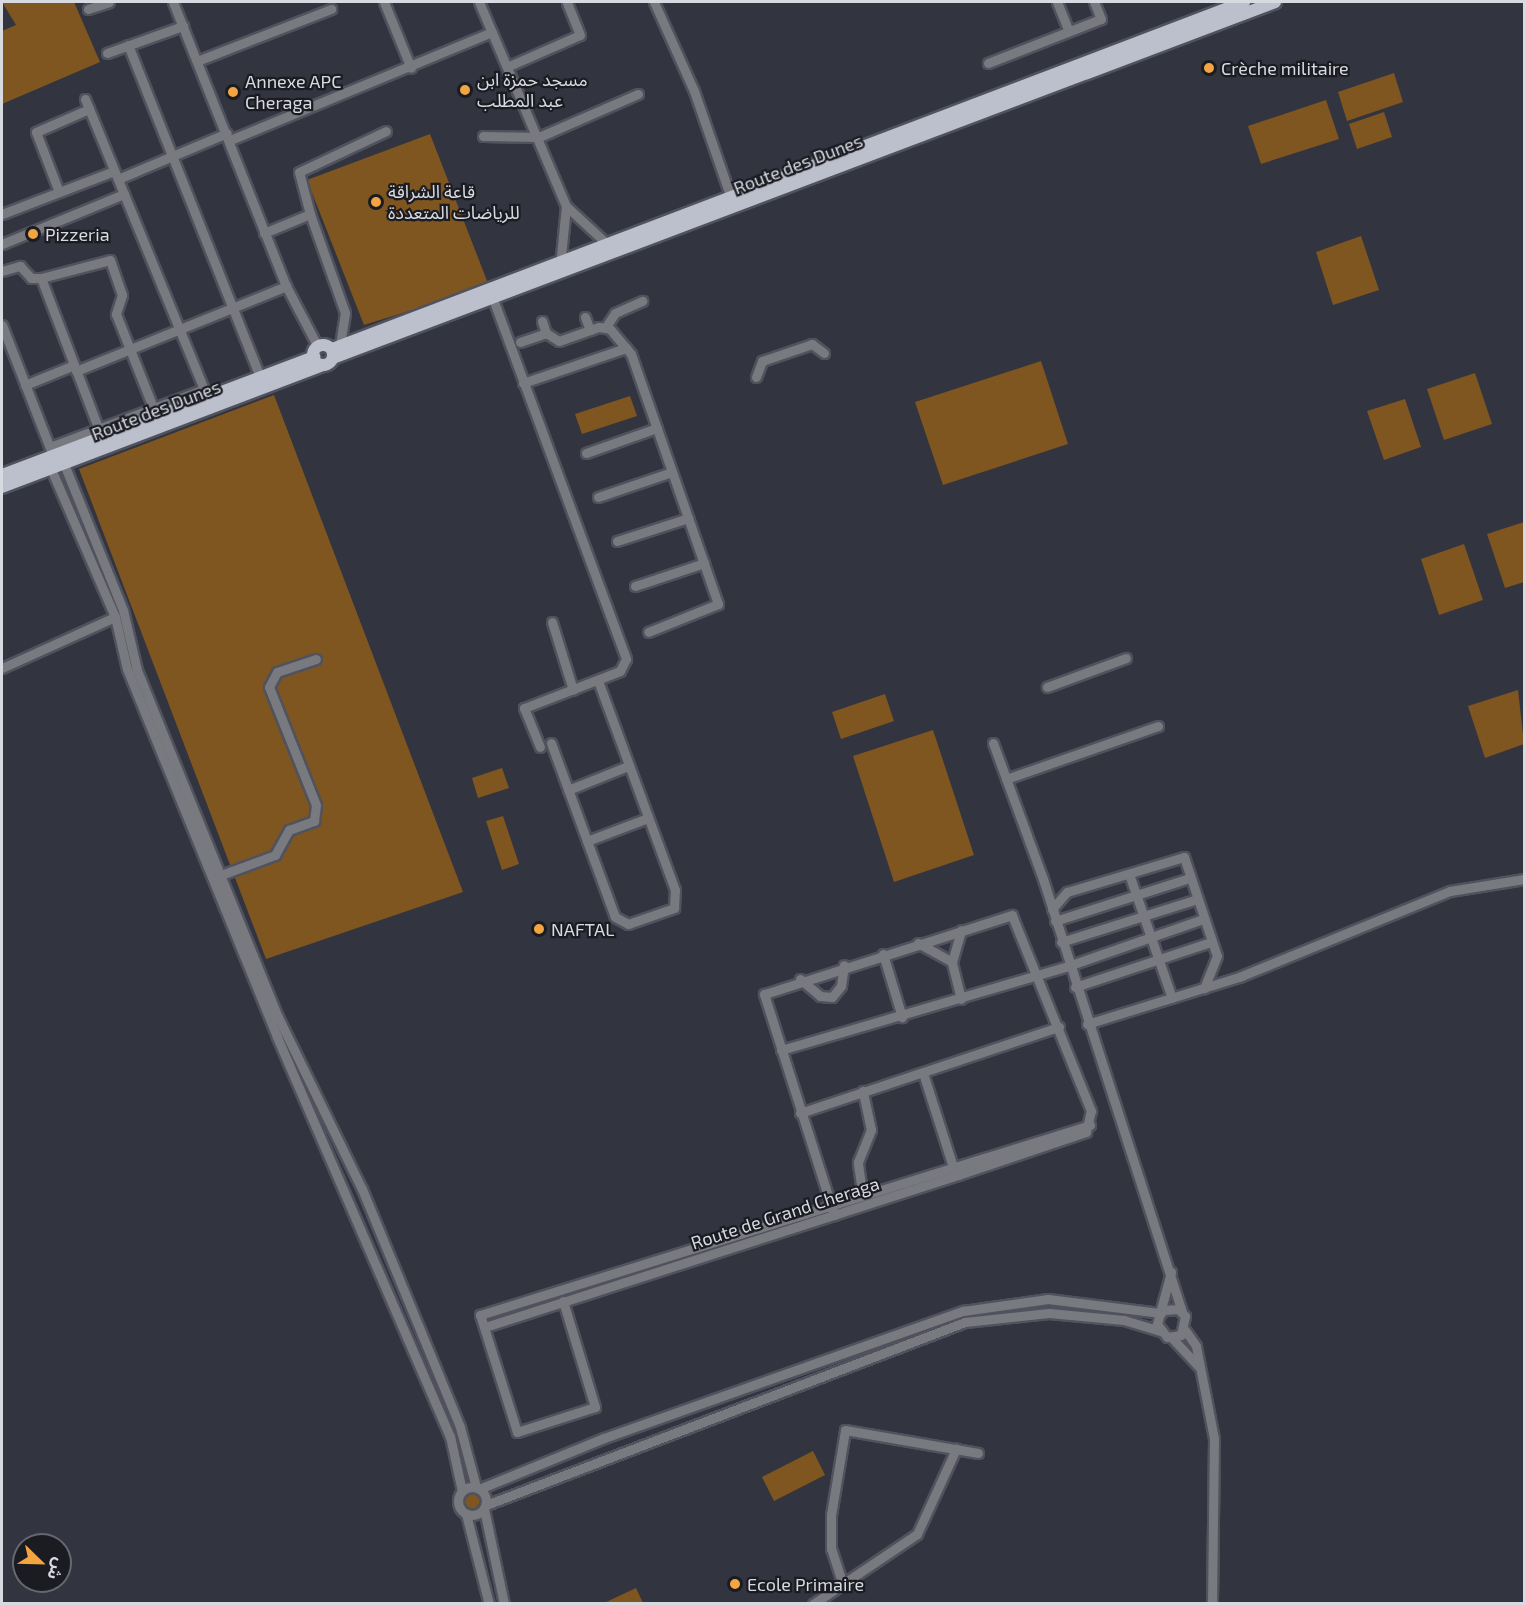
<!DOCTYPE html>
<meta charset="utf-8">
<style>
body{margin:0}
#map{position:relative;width:1526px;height:1605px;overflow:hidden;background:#323440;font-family:"Exo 2","Noto Sans Arabic",sans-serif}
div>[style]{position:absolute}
.green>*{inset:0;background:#7f5620}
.round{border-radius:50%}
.roads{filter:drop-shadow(2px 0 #50525d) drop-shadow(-2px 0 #50525d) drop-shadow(0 2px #50525d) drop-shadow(0 -2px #50525d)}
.minor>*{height:9px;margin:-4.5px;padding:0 4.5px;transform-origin:4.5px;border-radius:4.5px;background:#797a80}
.minor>.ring{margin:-4.5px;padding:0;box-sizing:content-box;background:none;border:9px solid #797a80;border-radius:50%}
.major>*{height:12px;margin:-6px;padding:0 6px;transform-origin:6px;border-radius:6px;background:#bcbfcc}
.major>.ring{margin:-6px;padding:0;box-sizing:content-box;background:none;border:12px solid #bcbfcc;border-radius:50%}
.dots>*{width:16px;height:16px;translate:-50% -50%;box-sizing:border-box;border:3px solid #1b1c22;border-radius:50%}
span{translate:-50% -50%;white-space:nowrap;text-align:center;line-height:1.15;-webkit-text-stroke:4.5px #1b1c22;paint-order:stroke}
.poi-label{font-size:18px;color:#d8dae2}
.left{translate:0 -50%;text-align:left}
.street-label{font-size:18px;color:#d8dae2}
.frame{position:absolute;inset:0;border:3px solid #d8dae2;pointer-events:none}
.north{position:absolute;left:12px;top:1533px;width:60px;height:60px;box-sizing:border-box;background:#1b1c22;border:2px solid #67686f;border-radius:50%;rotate:113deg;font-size:16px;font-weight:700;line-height:24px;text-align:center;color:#d8dae2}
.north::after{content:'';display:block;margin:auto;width:21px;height:27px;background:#f2a541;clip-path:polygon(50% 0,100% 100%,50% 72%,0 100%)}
</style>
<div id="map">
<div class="green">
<div style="clip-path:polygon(2px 2px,74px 2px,100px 62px,2px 104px,2px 31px,16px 25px)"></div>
<div style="clip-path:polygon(1394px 73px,1403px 102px,1347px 121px,1338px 92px)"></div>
<div style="clip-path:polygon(1326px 100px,1339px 139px,1261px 164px,1248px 126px)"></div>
<div style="clip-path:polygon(1384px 112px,1392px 137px,1357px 149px,1349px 124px)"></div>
<div style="clip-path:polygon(430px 134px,489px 286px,364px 325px,307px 180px)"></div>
<div style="clip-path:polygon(1361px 236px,1379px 290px,1333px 305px,1316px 252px)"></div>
<div style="clip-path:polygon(1041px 361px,1068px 444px,943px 485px,915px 402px)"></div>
<div style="clip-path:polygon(1475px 373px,1492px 424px,1444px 440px,1427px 389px)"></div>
<div style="clip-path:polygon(274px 395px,463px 892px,266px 959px,79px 469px)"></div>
<div style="clip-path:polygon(630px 396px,637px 416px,582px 434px,575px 414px)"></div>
<div style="clip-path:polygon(1405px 399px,1421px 447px,1384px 460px,1367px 411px)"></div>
<div style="clip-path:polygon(1524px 522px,1524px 582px,1505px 588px,1487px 534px)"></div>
<div style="clip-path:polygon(1464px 544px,1483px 600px,1439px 615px,1421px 559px)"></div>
<div style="clip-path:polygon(1518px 690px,1524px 744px,1485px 758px,1468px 706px)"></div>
<div style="clip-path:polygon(885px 694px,894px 721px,841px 739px,832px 712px)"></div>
<div style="clip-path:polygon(933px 730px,974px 855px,894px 882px,853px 756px)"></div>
<div style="clip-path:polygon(502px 768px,509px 788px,478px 798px,472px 778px)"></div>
<div style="clip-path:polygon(503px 816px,519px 864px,502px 870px,486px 821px)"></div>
<div style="clip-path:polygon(813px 1451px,825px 1475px,774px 1501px,762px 1477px)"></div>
<div class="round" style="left:462px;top:1491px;width:18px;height:18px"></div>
<div style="clip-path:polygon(636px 1588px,643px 1603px,604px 1603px)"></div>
</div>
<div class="roads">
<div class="minor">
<div style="left:173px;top:2px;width:306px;rotate:68.3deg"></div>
<div style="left:286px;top:286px;width:69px;rotate:62.3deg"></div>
<div style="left:384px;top:2px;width:71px;rotate:67.8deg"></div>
<div style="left:479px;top:2px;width:222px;rotate:66.9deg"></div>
<div style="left:566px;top:206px;width:60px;rotate:95.7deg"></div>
<div style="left:654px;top:2px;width:98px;rotate:65.8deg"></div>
<div style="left:694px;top:91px;width:113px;rotate:70.9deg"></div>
<div style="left:1057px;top:2px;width:31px;rotate:68deg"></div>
<div style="left:88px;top:9px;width:22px;rotate:-18deg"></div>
<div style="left:128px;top:45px;width:360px;rotate:68.3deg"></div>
<div style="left:107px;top:53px;width:81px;rotate:-19.6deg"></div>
<div style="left:197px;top:61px;width:144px;rotate:-21.2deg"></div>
<div style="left:988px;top:63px;width:121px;rotate:-21.3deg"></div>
<div style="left:1101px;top:19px;width:18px;rotate:-112deg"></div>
<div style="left:509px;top:66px;width:77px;rotate:-23.6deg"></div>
<div style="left:580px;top:35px;width:35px;rotate:-112deg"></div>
<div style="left:85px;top:99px;width:313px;rotate:67.7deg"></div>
<div style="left:483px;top:136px;width:56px;rotate:1deg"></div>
<div style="left:539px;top:137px;width:108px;rotate:-23.5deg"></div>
<div style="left:230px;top:140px;width:283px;rotate:-22.4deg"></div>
<div style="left:118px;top:179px;width:118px;rotate:-22.9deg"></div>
<div style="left:59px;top:192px;width:64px;rotate:-111deg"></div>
<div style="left:36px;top:132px;width:58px;rotate:-23.5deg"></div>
<div style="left:566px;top:206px;width:56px;rotate:42.8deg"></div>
<div style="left:2px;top:214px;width:120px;rotate:-21deg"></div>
<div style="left:310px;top:214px;width:105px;rotate:70.5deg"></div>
<div style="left:345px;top:313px;width:33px;rotate:99deg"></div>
<div style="left:264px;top:233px;width:50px;rotate:-22.4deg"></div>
<div style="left:310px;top:214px;width:43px;rotate:-104.7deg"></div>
<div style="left:299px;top:172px;width:96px;rotate:-25.2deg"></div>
<div style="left:2px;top:244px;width:132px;rotate:-22.3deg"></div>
<div style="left:2px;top:271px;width:19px;rotate:-16deg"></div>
<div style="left:20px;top:266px;width:16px;rotate:47deg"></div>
<div style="left:31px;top:278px;width:10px"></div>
<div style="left:41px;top:278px;width:71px;rotate:-14.6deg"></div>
<div style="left:110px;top:260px;width:37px;rotate:71deg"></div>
<div style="left:122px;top:295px;width:20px;rotate:108deg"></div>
<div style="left:116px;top:314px;width:103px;rotate:68.4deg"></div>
<div style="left:41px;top:278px;width:163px;rotate:69.1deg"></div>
<div style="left:493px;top:299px;width:384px;rotate:69.7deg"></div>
<div style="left:626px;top:659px;width:13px;rotate:117deg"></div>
<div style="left:620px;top:671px;width:103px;rotate:158.9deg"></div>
<div style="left:524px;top:708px;width:42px;rotate:67.7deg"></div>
<div style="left:585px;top:317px;width:14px;rotate:69deg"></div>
<div style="left:542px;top:321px;width:13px;rotate:72deg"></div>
<div style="left:2px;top:325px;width:137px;rotate:68.7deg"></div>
<div style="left:605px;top:328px;width:18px;rotate:-56deg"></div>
<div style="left:615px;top:313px;width:30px;rotate:-24deg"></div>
<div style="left:520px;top:342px;width:28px;rotate:-19deg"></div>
<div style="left:546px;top:333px;width:15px;rotate:32deg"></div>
<div style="left:559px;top:341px;width:42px;rotate:-19.3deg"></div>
<div style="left:599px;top:327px;width:11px;rotate:10deg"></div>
<div style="left:610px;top:329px;width:25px;rotate:50deg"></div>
<div style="left:76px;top:371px;width:227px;rotate:-22deg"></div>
<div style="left:756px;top:377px;width:17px;rotate:-69deg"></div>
<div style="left:762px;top:361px;width:53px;rotate:-18.8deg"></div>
<div style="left:812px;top:344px;width:15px;rotate:37deg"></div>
<div style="left:523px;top:383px;width:109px;rotate:-18.8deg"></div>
<div style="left:626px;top:348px;width:8px;rotate:50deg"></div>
<div style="left:631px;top:354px;width:265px;rotate:70.8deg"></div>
<div style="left:718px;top:604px;width:75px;rotate:158.2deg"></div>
<div style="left:25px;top:385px;width:53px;rotate:-22.2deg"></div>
<div style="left:50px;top:447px;width:165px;rotate:-20.6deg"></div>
<div style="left:204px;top:389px;width:5px;rotate:79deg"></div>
<div style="left:586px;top:453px;width:75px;rotate:-19.4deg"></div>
<div style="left:64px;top:464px;width:157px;rotate:68deg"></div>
<div style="left:123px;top:610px;width:62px;rotate:76.9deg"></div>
<div style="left:137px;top:670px;width:375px;rotate:67.9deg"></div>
<div style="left:278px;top:1017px;width:191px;rotate:64deg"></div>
<div style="left:362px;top:1189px;width:257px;rotate:67.6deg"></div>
<div style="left:460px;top:1427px;width:62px;rotate:75.1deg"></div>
<div style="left:51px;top:469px;width:161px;rotate:66.6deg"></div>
<div style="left:115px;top:617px;width:53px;rotate:77deg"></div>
<div style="left:127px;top:669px;width:397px;rotate:67.8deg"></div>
<div style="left:277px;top:1037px;width:435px;rotate:66.6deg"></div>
<div style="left:450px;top:1436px;width:56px;rotate:77.7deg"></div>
<div style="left:598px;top:497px;width:78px;rotate:-18.7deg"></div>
<div style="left:617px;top:541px;width:75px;rotate:-17.9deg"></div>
<div style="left:635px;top:586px;width:73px;rotate:-18.4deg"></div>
<div style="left:552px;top:622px;width:71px;rotate:72.8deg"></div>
<div style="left:2px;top:668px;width:124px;rotate:-24.3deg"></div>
<div style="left:1047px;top:687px;width:84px;rotate:-20.2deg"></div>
<div style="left:551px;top:743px;width:185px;rotate:69.8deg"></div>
<div style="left:615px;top:917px;width:15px;rotate:28deg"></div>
<div style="left:628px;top:924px;width:49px;rotate:-19.2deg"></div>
<div style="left:674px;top:908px;width:18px;rotate:-87deg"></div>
<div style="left:675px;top:890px;width:223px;rotate:-110.2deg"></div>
<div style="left:993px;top:743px;width:145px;rotate:69.8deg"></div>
<div style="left:1043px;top:879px;width:454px;rotate:72.2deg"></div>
<div style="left:1006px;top:779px;width:161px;rotate:-19.2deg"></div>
<div style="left:568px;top:790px;width:65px;rotate:-21.8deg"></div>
<div style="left:587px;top:841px;width:65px;rotate:-20.7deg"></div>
<div style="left:1129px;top:874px;width:131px;rotate:70.9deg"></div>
<div style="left:221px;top:875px;width:58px;rotate:-20.3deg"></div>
<div style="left:275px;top:855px;width:29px;rotate:-61deg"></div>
<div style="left:289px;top:830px;width:27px;rotate:-20deg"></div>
<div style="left:314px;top:821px;width:16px;rotate:-83deg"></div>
<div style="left:316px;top:805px;width:127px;rotate:-111.7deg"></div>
<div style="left:269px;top:687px;width:17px;rotate:-62deg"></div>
<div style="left:277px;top:672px;width:41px;rotate:-18.4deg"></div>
<div style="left:1052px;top:909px;width:23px;rotate:-49deg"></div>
<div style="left:1067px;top:892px;width:122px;rotate:-16.7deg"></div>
<div style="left:1184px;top:857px;width:104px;rotate:71.6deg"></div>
<div style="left:1217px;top:956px;width:35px;rotate:112deg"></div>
<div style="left:1055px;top:921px;width:142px;rotate:-17.7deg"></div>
<div style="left:1061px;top:942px;width:143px;rotate:-17.5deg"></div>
<div style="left:918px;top:943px;width:39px;rotate:29deg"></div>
<div style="left:883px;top:954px;width:66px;rotate:73.2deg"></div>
<div style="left:800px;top:979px;width:26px;rotate:40deg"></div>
<div style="left:820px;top:996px;width:12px;rotate:5deg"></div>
<div style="left:832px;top:997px;width:14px;rotate:-51deg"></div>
<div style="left:841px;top:986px;width:21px;rotate:-82deg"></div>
<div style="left:1075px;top:987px;width:143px;rotate:-18.3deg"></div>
<div style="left:961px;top:999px;width:38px;rotate:-104deg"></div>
<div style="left:952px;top:962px;width:33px;rotate:-74deg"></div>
<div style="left:1087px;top:1024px;width:159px;rotate:-17.2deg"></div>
<div style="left:1239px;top:977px;width:228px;rotate:-22.2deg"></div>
<div style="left:1450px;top:891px;width:75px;rotate:-9.2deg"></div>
<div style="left:781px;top:1050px;width:299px;rotate:-16.3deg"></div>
<div style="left:1068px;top:966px;width:143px;rotate:-19.2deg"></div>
<div style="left:923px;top:1073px;width:96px;rotate:72.3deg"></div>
<div style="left:800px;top:1113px;width:273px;rotate:-18.4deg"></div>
<div style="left:862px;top:1192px;width:30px;rotate:-98deg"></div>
<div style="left:858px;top:1162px;width:35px;rotate:-68deg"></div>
<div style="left:871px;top:1130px;width:40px;rotate:-102deg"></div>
<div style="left:563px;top:1301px;width:111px;rotate:73.2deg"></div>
<div style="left:595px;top:1407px;width:82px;rotate:162.2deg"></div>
<div style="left:517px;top:1432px;width:123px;rotate:-107.5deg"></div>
<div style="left:480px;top:1315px;width:639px;rotate:-17.3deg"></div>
<div style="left:1164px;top:1310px;width:14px;rotate:-4deg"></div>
<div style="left:1178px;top:1309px;width:10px;rotate:45deg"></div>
<div style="left:1185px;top:1316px;width:19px;rotate:102deg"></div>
<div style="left:1181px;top:1335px;width:14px;rotate:172deg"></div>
<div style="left:1167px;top:1337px;width:16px;rotate:-128deg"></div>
<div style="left:1157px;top:1324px;width:54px;rotate:-74.9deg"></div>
<div style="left:485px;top:1327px;width:497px;rotate:-17.8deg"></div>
<div style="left:958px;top:1175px;width:135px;rotate:-18.6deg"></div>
<div style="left:1086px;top:1132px;width:22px;rotate:-77deg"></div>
<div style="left:1091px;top:1111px;width:211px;rotate:-112deg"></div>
<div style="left:1012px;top:915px;width:260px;rotate:162.3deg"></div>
<div style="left:764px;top:994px;width:232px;rotate:72.4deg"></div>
<div style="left:1185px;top:1330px;width:19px;rotate:55deg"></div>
<div style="left:1196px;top:1346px;width:95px;rotate:79deg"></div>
<div style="left:1214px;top:1439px;width:165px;rotate:90.7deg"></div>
<div style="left:1172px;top:1338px;width:40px;rotate:47deg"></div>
<div class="ring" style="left:458px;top:1487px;width:19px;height:19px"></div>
<div style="left:479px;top:1489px;width:135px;rotate:-22.2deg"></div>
<div style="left:604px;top:1438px;width:381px;rotate:-19.5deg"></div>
<div style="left:963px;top:1311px;width:86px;rotate:-8deg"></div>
<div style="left:1048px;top:1299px;width:114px;rotate:7.1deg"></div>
<div style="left:486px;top:1505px;width:513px;rotate:-20.91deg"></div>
<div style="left:965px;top:1322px;width:84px;rotate:-6.1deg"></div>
<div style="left:1049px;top:1313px;width:75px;rotate:5.3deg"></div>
<div style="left:1124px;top:1320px;width:37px;rotate:17deg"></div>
<div style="left:484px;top:1509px;width:97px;rotate:78.1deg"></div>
<div style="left:466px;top:1514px;width:93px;rotate:75.7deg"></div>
<div style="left:842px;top:1582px;width:35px;rotate:-108deg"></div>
<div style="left:831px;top:1549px;width:34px;rotate:-90deg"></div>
<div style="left:831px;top:1515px;width:86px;rotate:-80.6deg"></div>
<div style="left:845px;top:1430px;width:135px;rotate:9.8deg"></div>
<div style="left:813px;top:1604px;width:125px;rotate:-33.9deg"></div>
<div style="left:917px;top:1534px;width:94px;rotate:-65.4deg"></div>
</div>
<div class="major">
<div class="ring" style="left:313px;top:345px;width:8px;height:8px"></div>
<div style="left:332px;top:349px;width:976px;rotate:-20.83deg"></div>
<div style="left:333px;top:358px;width:1007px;rotate:-20.7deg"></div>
<div style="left:2px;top:475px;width:334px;rotate:-20.7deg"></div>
<div style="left:2px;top:487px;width:343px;rotate:-20.8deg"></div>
</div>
</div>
<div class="dots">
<div style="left:1209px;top:68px;background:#f2a541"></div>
<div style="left:465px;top:90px;background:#f2a541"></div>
<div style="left:233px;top:92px;background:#f2a541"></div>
<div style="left:376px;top:202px;background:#f2a541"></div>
<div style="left:33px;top:234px;background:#f2a541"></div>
<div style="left:539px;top:929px;background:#f2a541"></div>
<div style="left:735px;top:1584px;background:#f2a541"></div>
</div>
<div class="poi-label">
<span class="left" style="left:1221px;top:68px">Crèche militaire</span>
<span class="left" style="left:477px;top:90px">مسجد حمزة ابن<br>عبد المطلب</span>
<span class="left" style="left:245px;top:92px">Annexe APC<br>Cheraga</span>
<span class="left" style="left:388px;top:202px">قاعة الشراقة<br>للرياضات المتعددة</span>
<span class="left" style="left:45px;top:234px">Pizzeria</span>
<span class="left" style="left:551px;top:929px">NAFTAL</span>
<span class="left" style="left:747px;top:1584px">Ecole Primaire</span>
</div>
<div class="street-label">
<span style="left:798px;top:164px;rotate:-21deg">Route des Dunes</span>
<span style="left:156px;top:410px;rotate:-21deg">Route des Dunes</span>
<span style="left:785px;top:1213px;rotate:-18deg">Route de Grand Cheraga</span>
</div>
<div class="frame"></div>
<div class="north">ش</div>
</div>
